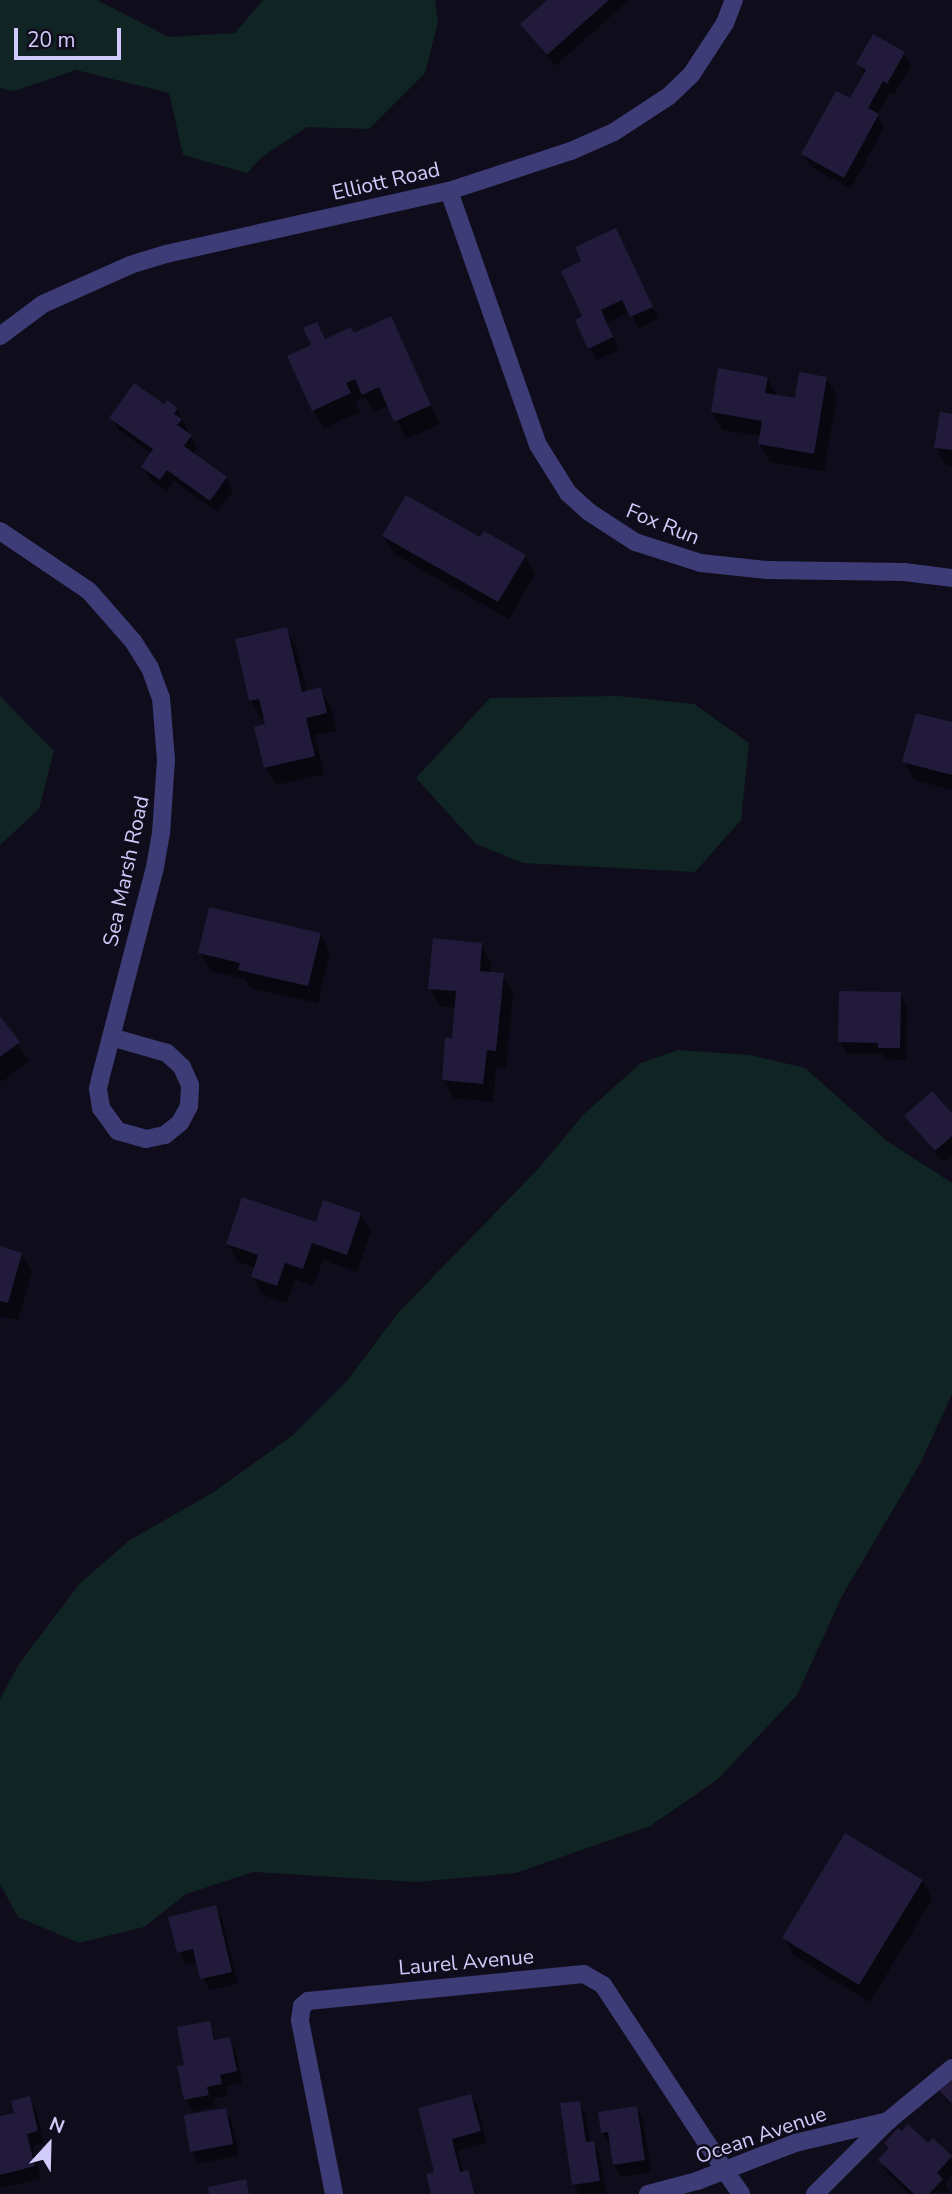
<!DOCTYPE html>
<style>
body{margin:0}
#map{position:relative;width:952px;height:2194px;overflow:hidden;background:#0f0d1b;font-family:"Nunito Sans",sans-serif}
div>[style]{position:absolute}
.green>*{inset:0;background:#102423}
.shadow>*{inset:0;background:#0007}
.building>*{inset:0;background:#211a3a}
.lane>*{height:18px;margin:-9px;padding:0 9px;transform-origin:9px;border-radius:9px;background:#3e3c76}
.street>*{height:18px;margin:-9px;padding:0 9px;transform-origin:9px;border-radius:9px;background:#3e3c76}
span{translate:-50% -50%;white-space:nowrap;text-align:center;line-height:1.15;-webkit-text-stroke:5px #0f0d1b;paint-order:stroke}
.street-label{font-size:21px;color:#d0cbfa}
.north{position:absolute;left:14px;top:2110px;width:70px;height:70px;-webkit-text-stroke:5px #0f0d1b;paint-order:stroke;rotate:22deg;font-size:19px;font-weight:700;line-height:28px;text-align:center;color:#d0cbfa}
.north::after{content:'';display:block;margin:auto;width:24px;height:32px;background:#d0cbfa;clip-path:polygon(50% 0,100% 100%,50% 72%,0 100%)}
.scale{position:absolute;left:14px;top:28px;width:107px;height:32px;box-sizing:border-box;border:4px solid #d0cbfa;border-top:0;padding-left:9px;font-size:21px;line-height:24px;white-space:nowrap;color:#d0cbfa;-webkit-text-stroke:5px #0f0d1b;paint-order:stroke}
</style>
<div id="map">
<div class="green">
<div style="clip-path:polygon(0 0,97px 0,169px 37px,235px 33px,263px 0,435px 0,438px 22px,425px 73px,369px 129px,307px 127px,263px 156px,247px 173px,183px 155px,169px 93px,76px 70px,14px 91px,0 88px)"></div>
<div style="clip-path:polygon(0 696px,54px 751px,39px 809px,0 845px)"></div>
<div style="clip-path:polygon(618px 696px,694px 704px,749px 743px,741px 820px,695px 872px,523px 863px,476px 844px,416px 778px,490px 698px)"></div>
<div style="clip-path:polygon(678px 1050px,750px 1055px,805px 1068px,887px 1141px,952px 1183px,952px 1394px,921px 1462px,842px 1596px,797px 1695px,717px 1780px,650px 1826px,516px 1873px,415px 1882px,253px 1872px,186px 1894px,144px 1927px,79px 1943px,18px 1917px,0 1884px,0 1699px,19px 1664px,80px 1583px,130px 1540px,214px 1492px,293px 1435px,347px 1381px,398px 1313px,539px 1168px,584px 1114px,641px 1063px)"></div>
</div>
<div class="shadow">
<div style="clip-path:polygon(548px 0,629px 0,555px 66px,522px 25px)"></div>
<div style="clip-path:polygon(904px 53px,911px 66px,894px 95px,890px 92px,877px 115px,884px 127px,851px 189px,810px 166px,803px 154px,850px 101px,865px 75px,858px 64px)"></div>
<div style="clip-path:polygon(622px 242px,658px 319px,639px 328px,630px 312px,607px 323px,619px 350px,597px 360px,590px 348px,585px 317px)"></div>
<div style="clip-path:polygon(391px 318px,440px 424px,406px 439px,389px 405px,374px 412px,365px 397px,355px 401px,360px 412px,324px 428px,313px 410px,313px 346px,317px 324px,326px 340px,354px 335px)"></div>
<div style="clip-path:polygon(767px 378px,778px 397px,796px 400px,826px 378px,837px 396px,824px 471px,770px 462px,760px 444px,761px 436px,723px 430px,712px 412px)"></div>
<div style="clip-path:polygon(165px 407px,177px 409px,197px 448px,193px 455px,226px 478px,233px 491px,218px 512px,174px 481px,167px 491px,150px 479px,143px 467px,152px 454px,119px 430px,112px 418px)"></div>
<div style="clip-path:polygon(952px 416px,952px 466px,946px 465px,936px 447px)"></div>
<div style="clip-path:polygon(384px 536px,524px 556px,535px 574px,509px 619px,394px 554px)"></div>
<div style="clip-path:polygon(286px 629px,296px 647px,307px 692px,320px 689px,331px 707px,336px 731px,315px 735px,324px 774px,276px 785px,265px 767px,265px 717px,261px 718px,250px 700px)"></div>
<div style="clip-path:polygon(952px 724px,952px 790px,915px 780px,904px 762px)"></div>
<div style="clip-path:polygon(320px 934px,330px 952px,318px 1003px,250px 988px,245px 979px,211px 971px,200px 953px)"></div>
<div style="clip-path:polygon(481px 945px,491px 963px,491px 973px,502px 974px,513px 993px,506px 1068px,496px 1067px,493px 1102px,454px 1098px,443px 1080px,453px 1040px,456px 1008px,440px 1006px,430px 988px)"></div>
<div style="clip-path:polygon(900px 994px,907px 1006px,906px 1060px,886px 1059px,883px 1054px,847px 1054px,840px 1041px)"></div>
<div style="clip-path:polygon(0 1019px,29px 1061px,2px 1082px,0 1079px)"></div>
<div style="clip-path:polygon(952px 1115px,952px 1154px,943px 1162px,906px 1117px)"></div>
<div style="clip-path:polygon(360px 1214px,371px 1232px,357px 1272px,323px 1260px,313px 1286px,295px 1280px,287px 1303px,263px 1295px,252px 1277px,255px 1268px,238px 1262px,228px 1244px)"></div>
<div style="clip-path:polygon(0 1248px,21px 1254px,32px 1272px,18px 1320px,1px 1316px,0 1321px)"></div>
<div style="clip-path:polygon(922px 1881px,932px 1899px,870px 2002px,794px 1956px,784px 1938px)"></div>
<div style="clip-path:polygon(215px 1907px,222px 1919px,238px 1984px,209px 1990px,198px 1962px,186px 1965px,179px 1952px)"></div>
<div style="clip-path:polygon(209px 2023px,217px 2041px,229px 2039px,236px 2051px,242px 2083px,226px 2087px,228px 2096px,213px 2099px,215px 2107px,193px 2112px,186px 2100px,186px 2066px)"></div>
<div style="clip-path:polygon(952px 2075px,952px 2107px,939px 2089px)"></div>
<div style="clip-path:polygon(471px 2096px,478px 2108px,486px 2143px,458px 2151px,463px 2173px,468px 2172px,477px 2194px,433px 2194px,436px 2173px)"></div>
<div style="clip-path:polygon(29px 2098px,36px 2110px,44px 2143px,33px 2146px,41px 2179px,0 2188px,0 2118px,16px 2115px)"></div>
<div style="clip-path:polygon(579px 2103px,586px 2115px,590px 2143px,593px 2143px,600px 2155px,606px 2193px,579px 2194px,574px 2185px)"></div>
<div style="clip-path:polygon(636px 2108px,643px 2120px,651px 2172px,622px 2177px,614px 2165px,611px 2145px,602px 2133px)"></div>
<div style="clip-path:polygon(225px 2110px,232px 2122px,239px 2156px,199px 2163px,192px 2151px)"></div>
<div style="clip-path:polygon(933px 2141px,952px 2159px,952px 2176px,945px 2184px,949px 2192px,910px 2194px,887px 2173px,880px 2160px,890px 2150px,886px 2143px,928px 2145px)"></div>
</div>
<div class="building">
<div style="clip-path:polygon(547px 0,609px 0,547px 55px,520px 24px)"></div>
<div style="clip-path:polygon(873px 34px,905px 52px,887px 84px,883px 81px,868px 108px,879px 114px,844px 178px,801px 154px,836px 91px,850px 98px,866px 70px,856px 64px)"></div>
<div style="clip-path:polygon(616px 228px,653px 307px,630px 317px,622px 300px,601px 310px,613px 337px,588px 349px,575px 320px,582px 316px,561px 271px,581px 261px,575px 247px)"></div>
<div style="clip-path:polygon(391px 316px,431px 405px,394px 422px,379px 387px,362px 395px,355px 379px,346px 383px,351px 393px,312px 411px,287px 356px,311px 345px,303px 328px,317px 322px,325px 339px,351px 327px,354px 333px)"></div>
<div style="clip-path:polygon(718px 368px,768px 377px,765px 393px,795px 398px,799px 372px,827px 377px,814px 454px,758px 444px,762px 421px,711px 412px)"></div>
<div style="clip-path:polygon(134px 383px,164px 404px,167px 400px,178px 408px,174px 414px,182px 419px,177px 425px,192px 435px,184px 446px,227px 477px,210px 501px,167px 470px,160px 480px,141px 467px,153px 449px,109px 418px)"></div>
<div style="clip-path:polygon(940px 412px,952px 414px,952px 450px,934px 448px)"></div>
<div style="clip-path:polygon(406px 495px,480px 537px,484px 531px,526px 555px,498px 602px,382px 536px)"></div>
<div style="clip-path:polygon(287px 627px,302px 692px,321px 687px,327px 713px,306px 718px,315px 756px,264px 768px,254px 727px,265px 724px,259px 699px,249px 701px,235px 639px)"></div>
<div style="clip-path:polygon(916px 713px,952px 722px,952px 775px,902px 762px)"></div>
<div style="clip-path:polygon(209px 907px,321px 933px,308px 986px,238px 970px,240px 963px,198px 953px)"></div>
<div style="clip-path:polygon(433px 938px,482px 943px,480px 971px,504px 973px,496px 1051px,487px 1050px,483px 1084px,442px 1080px,445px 1038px,452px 1038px,456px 991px,428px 989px)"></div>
<div style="clip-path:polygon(839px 991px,901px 992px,900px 1048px,878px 1048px,878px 1043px,838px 1042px)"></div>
<div style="clip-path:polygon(0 1016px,20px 1042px,0 1057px)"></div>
<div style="clip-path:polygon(932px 1091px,952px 1113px,952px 1136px,935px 1151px,904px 1116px)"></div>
<div style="clip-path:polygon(242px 1197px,316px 1222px,323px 1200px,361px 1213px,347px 1255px,312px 1243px,303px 1269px,285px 1263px,277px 1286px,251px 1277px,258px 1255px,226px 1244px)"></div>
<div style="clip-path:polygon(0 1246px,22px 1253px,8px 1303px,0 1301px)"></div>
<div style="clip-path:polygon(845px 1833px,923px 1880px,859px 1985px,782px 1938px)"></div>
<div style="clip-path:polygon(216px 1905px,232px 1972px,200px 1979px,193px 1949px,177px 1953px,168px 1917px)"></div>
<div style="clip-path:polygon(210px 2021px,214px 2040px,230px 2037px,237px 2071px,220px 2075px,222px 2084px,207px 2087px,209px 2095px,184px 2100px,177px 2066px,184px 2065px,177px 2027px)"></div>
<div style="clip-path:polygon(952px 2073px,952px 2104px,937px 2088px)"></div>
<div style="clip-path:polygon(471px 2094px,481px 2131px,452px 2139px,460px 2172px,468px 2170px,475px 2194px,431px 2194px,426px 2174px,434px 2172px,418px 2108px)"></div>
<div style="clip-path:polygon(30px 2096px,38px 2131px,27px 2134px,35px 2166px,0 2175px,0 2116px,14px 2113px,11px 2101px)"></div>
<div style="clip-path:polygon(580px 2101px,586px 2142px,594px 2141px,600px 2181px,572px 2185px,560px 2103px)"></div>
<div style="clip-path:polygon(637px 2106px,645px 2160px,613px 2165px,608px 2132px,601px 2133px,598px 2112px)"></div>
<div style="clip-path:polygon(226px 2108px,233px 2144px,190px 2152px,184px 2115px)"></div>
<div style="clip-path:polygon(908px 2124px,928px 2143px,933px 2138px,952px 2156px,937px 2173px,943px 2179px,929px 2194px,914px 2194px,878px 2160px,889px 2148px,884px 2143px,898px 2128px,902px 2131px)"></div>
<div style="clip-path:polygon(246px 2179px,249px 2194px,209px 2194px,208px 2187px)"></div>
</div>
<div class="lane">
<div style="left:725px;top:2171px;width:28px;rotate:55deg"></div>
</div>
<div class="street">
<div style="left:449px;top:191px;width:269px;rotate:70.7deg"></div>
<div style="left:538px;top:445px;width:57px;rotate:58deg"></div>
<div style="left:568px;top:493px;width:28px;rotate:42deg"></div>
<div style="left:589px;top:512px;width:55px;rotate:33.1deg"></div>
<div style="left:635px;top:542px;width:69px;rotate:17.7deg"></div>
<div style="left:701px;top:563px;width:66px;rotate:6.1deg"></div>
<div style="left:767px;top:570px;width:137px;rotate:0.8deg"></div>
<div style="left:904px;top:572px;width:48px;rotate:7.1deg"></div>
<div style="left:0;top:336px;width:54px;rotate:-36.7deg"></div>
<div style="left:43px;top:304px;width:95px;rotate:-24.1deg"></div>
<div style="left:130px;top:265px;width:38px;rotate:-17deg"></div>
<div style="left:166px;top:254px;width:290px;rotate:-12.6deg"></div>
<div style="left:449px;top:191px;width:128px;rotate:-18.2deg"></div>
<div style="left:571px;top:151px;width:47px;rotate:-23.8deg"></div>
<div style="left:614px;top:132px;width:66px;rotate:-33.2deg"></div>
<div style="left:669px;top:96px;width:30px;rotate:-44deg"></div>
<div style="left:691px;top:75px;width:62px;rotate:-56.8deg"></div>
<div style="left:725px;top:23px;width:25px;rotate:-69deg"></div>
<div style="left:0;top:531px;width:107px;rotate:34deg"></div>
<div style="left:89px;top:591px;width:67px;rotate:48.7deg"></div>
<div style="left:133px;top:641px;width:32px;rotate:58deg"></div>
<div style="left:150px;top:668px;width:32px;rotate:70deg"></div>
<div style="left:161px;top:698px;width:62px;rotate:85.4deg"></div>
<div style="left:166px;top:760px;width:73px;rotate:93.9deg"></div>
<div style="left:161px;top:833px;width:39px;rotate:100deg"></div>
<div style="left:154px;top:871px;width:216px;rotate:104.5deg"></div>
<div style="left:100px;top:1080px;width:9px;rotate:103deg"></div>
<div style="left:98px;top:1089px;width:19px;rotate:81deg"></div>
<div style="left:101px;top:1108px;width:29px;rotate:54deg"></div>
<div style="left:118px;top:1131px;width:29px;rotate:16deg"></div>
<div style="left:146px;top:1139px;width:19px;rotate:-12deg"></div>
<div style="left:165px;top:1135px;width:19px;rotate:-39deg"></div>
<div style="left:180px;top:1123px;width:19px;rotate:-62deg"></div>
<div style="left:189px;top:1106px;width:21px;rotate:-87deg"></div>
<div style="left:190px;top:1085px;width:20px;rotate:-114deg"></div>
<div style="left:182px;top:1067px;width:21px;rotate:-137deg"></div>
<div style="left:167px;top:1053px;width:58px;rotate:-164.1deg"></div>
<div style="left:334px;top:2194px;width:177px;rotate:-101.1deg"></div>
<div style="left:300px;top:2020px;width:14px;rotate:-82deg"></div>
<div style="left:302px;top:2006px;width:8px;rotate:-40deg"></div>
<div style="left:308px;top:2001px;width:277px;rotate:-5.6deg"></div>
<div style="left:584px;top:1974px;width:22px;rotate:30deg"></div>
<div style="left:603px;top:1985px;width:222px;rotate:56.7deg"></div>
<div style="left:648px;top:2194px;width:51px;rotate:-14.9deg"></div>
<div style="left:697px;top:2181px;width:105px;rotate:-21.2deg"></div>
<div style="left:795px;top:2143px;width:96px;rotate:-13.3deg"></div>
<div style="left:815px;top:2194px;width:103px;rotate:-45deg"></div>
<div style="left:888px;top:2121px;width:83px;rotate:-39.6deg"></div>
</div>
<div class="street-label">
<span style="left:386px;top:181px;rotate:-13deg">Elliott Road</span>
<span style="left:663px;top:524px;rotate:22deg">Fox Run</span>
<span style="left:126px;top:871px;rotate:-78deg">Sea Marsh Road</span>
<span style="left:466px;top:1962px;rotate:-5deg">Laurel Avenue</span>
<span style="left:761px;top:2135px;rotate:-19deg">Ocean Avenue</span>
</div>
<div class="north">N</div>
<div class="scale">20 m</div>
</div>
